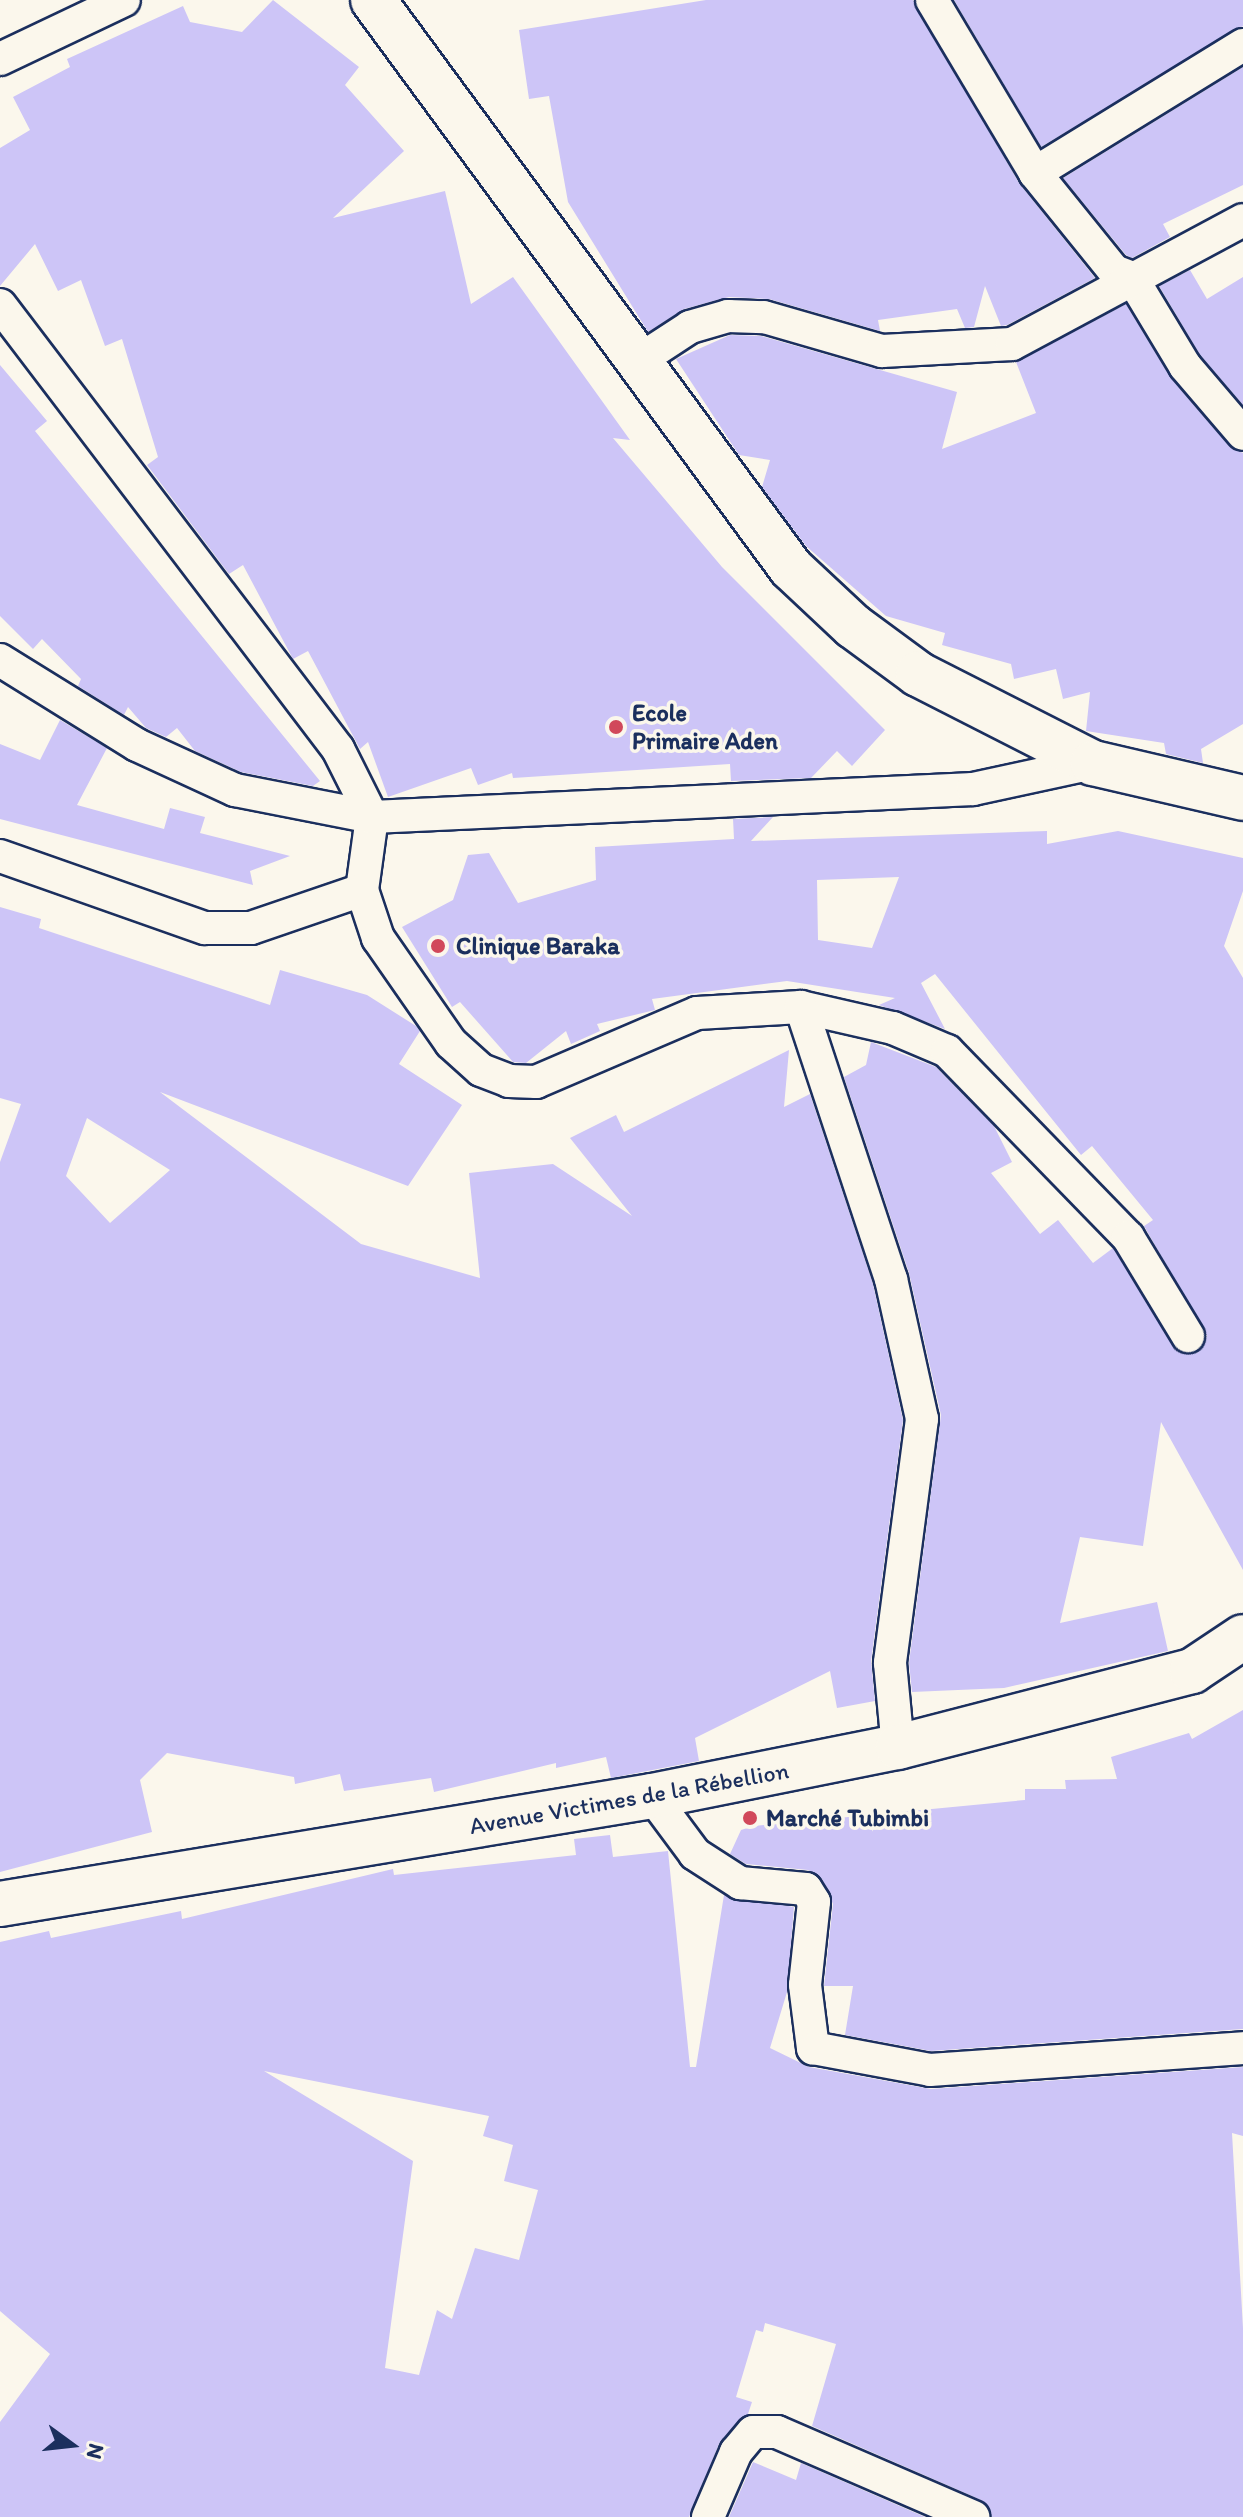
<!DOCTYPE html>
<meta charset="utf-8">
<style>
body{margin:0}
#map{position:relative;width:1243px;height:2517px;overflow:hidden;background:#fbf7ec;font-family:Itim,sans-serif}
div>[style]{position:absolute}
.building>*{inset:0;background:#cdc5f7}
.roads{filter:drop-shadow(2px 0 #1b2f5e) drop-shadow(-2px 0 #1b2f5e) drop-shadow(0 2px #1b2f5e) drop-shadow(0 -2px #1b2f5e)}
.street>*{height:32px;margin:-16px;padding:0 16px;transform-origin:16px;border-radius:16px;background:#fbf7ec}
.secondary>*{height:44px;margin:-22px;padding:0 22px;transform-origin:22px;border-radius:22px;background:#fbf7ec}
.dots>*{width:22px;height:22px;translate:-50% -50%;box-sizing:border-box;border:4px solid #fbf7ec;border-radius:50%}
span{translate:-50% -50%;white-space:nowrap;text-align:center;line-height:1.15;-webkit-text-stroke:7px #fbf7ec;paint-order:stroke}
.poi-label{font-size:24px;color:#1b2f5e;font-weight:700}
.left{translate:0 -50%;text-align:left}
.street-label{font-size:24px;color:#1b2f5e}
.north{position:absolute;left:32px;top:2405px;width:80px;height:80px;-webkit-text-stroke:6px #fbf7ec;paint-order:stroke;rotate:105deg;font-size:22px;font-weight:700;line-height:32px;text-align:center;color:#1b2f5e}
.north::after{content:'';display:block;margin:auto;width:28px;height:36px;background:#1b2f5e;clip-path:polygon(50% 0,100% 100%,50% 72%,0 100%)}
</style>
<div id="map">
<div class="building">
<div style="clip-path:polygon(273px 0,359px 67px,345px 85px,404px 151px,333px 218px,445px 191px,471px 304px,513px 277px,630px 440px,613px 438px,722px 567px,885px 730px,852px 766px,837px 751px,811px 778px,731px 781px,730px 764px,513px 778px,512px 773px,478px 785px,471px 768px,388px 797px,368px 742px,360px 749px,308px 651px,293px 659px,243px 565px,229px 574px,147px 465px,158px 457px,122px 339px,105px 346px,81px 280px,58px 291px,35px 244px,0 286px,0 148px,30px 130px,13px 97px,70px 67px,67px 59px,183px 6px,190px 22px,242px 32px)"></div>
<div style="clip-path:polygon(706px 0,913px 0,1019px 183px,1095px 278px,1007px 325px,1001px 326px,985px 286px,974px 327px,965px 328px,957px 309px,878px 320px,880px 331px,769px 299px,729px 297px,684px 309px,648px 332px,568px 202px,549px 96px,529px 99px,519px 30px)"></div>
<div style="clip-path:polygon(954px 0,1243px 0,1243px 26px,1041px 147px)"></div>
<div style="clip-path:polygon(1243px 67px,1243px 185px,1163px 224px,1170px 237px,1132px 258px,1126px 255px,1063px 178px)"></div>
<div style="clip-path:polygon(1190px 270px,1207px 299px,1243px 277px,1243px 405px,1200px 355px,1159px 286px)"></div>
<div style="clip-path:polygon(1126px 304px,1171px 378px,1229px 446px,1243px 453px,1243px 724px,1201px 749px,1203px 763px,1166px 754px,1164px 743px,1086px 731px,1090px 692px,1063px 699px,1056px 669px,1014px 679px,1011px 664px,942px 645px,945px 633px,886px 616px,806px 546px,762px 487px,770px 460px,739px 455px,676px 359px,730px 335px,761px 336px,957px 392px,942px 449px,1036px 413px,1016px 362px)"></div>
<div style="clip-path:polygon(0 365px,47px 421px,35px 431px,320px 781px,313px 786px,241px 772px,195px 751px,177px 728px,166px 737px,146px 728px,128px 707px,124px 715px,78px 686px,81px 679px,42px 639px,33px 649px,0 616px)"></div>
<div style="clip-path:polygon(60px 720px,107px 748px,77px 805px,164px 829px,170px 808px,205px 817px,200px 833px,290px 856px,250px 871px,253px 885px,0 819px,0 744px,40px 760px)"></div>
<div style="clip-path:polygon(evenodd,773px 817px,751px 841px,1047px 831px,1047px 844px,1118px 831px,1243px 858px,1243px 891px,1224px 946px,1243px 978px,1243px 1570px,1161px 1422px,1143px 1546px,1080px 1537px,1060px 1623px,1157px 1602px,1168px 1651px,1004px 1688px,912px 1692px,909px 1663px,941px 1415px,909px 1273px,844px 1077px,866px 1065px,871px 1042px,936px 1067px,994px 1126px,1012px 1162px,991px 1173px,1040px 1234px,1058px 1220px,1093px 1263px,1113px 1248px,1178px 1352px,1197px 1353px,1207px 1336px,1144px 1226px,1153px 1220px,1092px 1146px,1081px 1155px,935px 974px,921px 983px,945px 1029px,879px 1005px,895px 998px,787px 981px,652px 999px,655px 1010px,597px 1024px,600px 1031px,571px 1044px,566px 1031px,526px 1063px,513px 1062px,460px 1002px,452px 1007px,402px 927px,453px 900px,468px 855px,489px 853px,518px 903px,596px 880px,595px 847px,734px 839px,733px 819px,773px 817px,899px 877px,872px 948px,818px 940px,817px 880px,899px 877px)"></div>
<div style="clip-path:polygon(evenodd,0 907px,41px 919px,39px 928px,270px 1005px,280px 970px,367px 995px,416px 1026px,420px 1031px,399px 1064px,462px 1105px,408px 1186px,160px 1092px,361px 1244px,480px 1278px,469px 1173px,553px 1164px,632px 1216px,570px 1138px,616px 1115px,624px 1132px,789px 1050px,784px 1107px,810px 1094px,873px 1284px,903px 1420px,871px 1661px,875px 1701px,837px 1708px,830px 1671px,695px 1738px,699px 1761px,611px 1778px,606px 1757px,556px 1768px,556px 1763px,434px 1792px,431px 1778px,344px 1791px,340px 1774px,295px 1784px,294px 1777px,167px 1753px,140px 1780px,152px 1832px,0 1872px,0 1162px,21px 1104px,0 1098px,0 907px,87px 1118px,170px 1170px,110px 1223px,66px 1176px,87px 1118px)"></div>
<div style="clip-path:polygon(1243px 1710px,1243px 2029px,931px 2051px,845px 2035px,853px 1986px,824px 1986px,833px 1904px,822px 1879px,808px 1870px,746px 1864px,730px 1854px,741px 1830px,754px 1826px,1025px 1800px,1025px 1789px,1066px 1789px,1065px 1780px,1117px 1779px,1111px 1757px,1189px 1733px,1192px 1739px)"></div>
<div style="clip-path:polygon(evenodd,610px 1835px,613px 1857px,668px 1851px,690px 2067px,696px 2067px,724px 1895px,794px 1907px,787px 1992px,770px 2048px,809px 2067px,931px 2089px,1243px 2067px,1243px 2136px,1232px 2133px,1243px 2328px,1243px 2517px,992px 2517px,981px 2500px,812px 2426px,836px 2344px,765px 2323px,763px 2332px,756px 2330px,736px 2397px,752px 2402px,748px 2414px,719px 2444px,689px 2517px,0 2517px,0 2422px,50px 2354px,0 2311px,0 1942px,49px 1931px,51px 1938px,181px 1911px,182px 1919px,393px 1869px,394px 1875px,576px 1855px,574px 1839px,610px 1835px,264px 2071px,489px 2116px,483px 2136px,513px 2145px,504px 2181px,538px 2190px,519px 2260px,475px 2248px,452px 2319px,437px 2310px,419px 2375px,385px 2368px,413px 2161px,264px 2071px)"></div>
<div style="clip-path:polygon(753px 2462px,796px 2480px,801px 2463px,925px 2517px,729px 2517px)"></div>
</div>
<div class="roads">
<div class="street">
<div style="left:932px;top:0;width:201px;rotate:59.2deg"></div>
<div style="left:1035px;top:173px;width:126px;rotate:51.1deg"></div>
<div style="left:1114px;top:271px;width:19px;rotate:21deg"></div>
<div style="left:1132px;top:278px;width:103px;rotate:58.9deg"></div>
<div style="left:1185px;top:366px;width:89px;rotate:49.5deg"></div>
<div style="left:0;top:59px;width:137px;rotate:-25.4deg"></div>
<div style="left:1035px;top:173px;width:244px;rotate:-31.6deg"></div>
<div style="left:0;top:305px;width:558px;rotate:52.72deg"></div>
<div style="left:338px;top:749px;width:76px;rotate:63.4deg"></div>
<div style="left:372px;top:817px;width:74px;rotate:97.8deg"></div>
<div style="left:362px;top:890px;width:51px;rotate:71.6deg"></div>
<div style="left:378px;top:938px;width:128px;rotate:55.2deg"></div>
<div style="left:451px;top:1043px;width:40px;rotate:42deg"></div>
<div style="left:481px;top:1070px;width:30px;rotate:21deg"></div>
<div style="left:509px;top:1081px;width:27px;rotate:2deg"></div>
<div style="left:536px;top:1082px;width:175px;rotate:-23.2deg"></div>
<div style="left:697px;top:1013px;width:104px;rotate:-3.3deg"></div>
<div style="left:801px;top:1007px;width:94px;rotate:12.9deg"></div>
<div style="left:893px;top:1028px;width:59px;rotate:23.1deg"></div>
<div style="left:947px;top:1051px;width:260px;rotate:45.8deg"></div>
<div style="left:1128px;top:1237px;width:116px;rotate:58.8deg"></div>
<div style="left:638px;top:361px;width:62px;rotate:-33.2deg"></div>
<div style="left:690px;top:327px;width:40px;rotate:-16deg"></div>
<div style="left:728px;top:316px;width:36px;rotate:2deg"></div>
<div style="left:764px;top:317px;width:123px;rotate:16.1deg"></div>
<div style="left:882px;top:351px;width:130px;rotate:-3.1deg"></div>
<div style="left:1012px;top:344px;width:262px;rotate:-28.2deg"></div>
<div style="left:0;top:660px;width:161px;rotate:31.8deg"></div>
<div style="left:137px;top:745px;width:108px;rotate:24.7deg"></div>
<div style="left:235px;top:790px;width:140px;rotate:11.1deg"></div>
<div style="left:372px;top:817px;width:602px;rotate:-2.67deg"></div>
<div style="left:973px;top:789px;width:123px;rotate:-12.2deg"></div>
<div style="left:0;top:856px;width:217px;rotate:19.4deg"></div>
<div style="left:205px;top:928px;width:46px"></div>
<div style="left:251px;top:928px;width:117px;rotate:-18.9deg"></div>
<div style="left:801px;top:1007px;width:287px;rotate:71.7deg"></div>
<div style="left:891px;top:1279px;width:143px;rotate:77.5deg"></div>
<div style="left:922px;top:1419px;width:246px;rotate:97.5deg"></div>
<div style="left:890px;top:1663px;width:84px;rotate:84.6deg"></div>
<div style="left:652px;top:1796px;width:72px;rotate:53.4deg"></div>
<div style="left:695px;top:1854px;width:54px;rotate:32.8deg"></div>
<div style="left:740px;top:1883px;width:66px;rotate:5.2deg"></div>
<div style="left:806px;top:1889px;width:15px;rotate:58deg"></div>
<div style="left:814px;top:1902px;width:83px;rotate:96.2deg"></div>
<div style="left:805px;top:1985px;width:64px;rotate:82.8deg"></div>
<div style="left:813px;top:2048px;width:119px;rotate:10.6deg"></div>
<div style="left:930px;top:2070px;width:314px;rotate:-4deg"></div>
<div style="left:708px;top:2517px;width:71px;rotate:-66.7deg"></div>
<div style="left:736px;top:2452px;width:26px;rotate:-50deg"></div>
<div style="left:753px;top:2432px;width:24px"></div>
<div style="left:777px;top:2432px;width:214px;rotate:23.4deg"></div>
</div>
<div class="secondary">
<div style="left:373px;top:0;width:705px;rotate:53.65deg"></div>
<div style="left:791px;top:568px;width:85px;rotate:43.1deg"></div>
<div style="left:853px;top:626px;width:81px;rotate:36.4deg"></div>
<div style="left:918px;top:674px;width:196px;rotate:27deg"></div>
<div style="left:1093px;top:763px;width:154px;rotate:13.1deg"></div>
<div style="left:0;top:1904px;width:661px;rotate:-9.41deg"></div>
<div style="left:652px;top:1796px;width:251px;rotate:-11.3deg"></div>
<div style="left:898px;top:1747px;width:304px;rotate:-14.5deg"></div>
<div style="left:1192px;top:1671px;width:61px;rotate:-33.7deg"></div>
</div>
</div>
<div class="dots">
<div style="left:616px;top:727px;background:#d1495b"></div>
<div style="left:438px;top:946px;background:#d1495b"></div>
<div style="left:750px;top:1818px;background:#d1495b"></div>
</div>
<div class="poi-label">
<span class="left" style="left:632px;top:727px">Ecole<br>Primaire Aden</span>
<span class="left" style="left:456px;top:946px">Clinique Baraka</span>
<span class="left" style="left:766px;top:1818px">Marché Tubimbi</span>
</div>
<div class="street-label">
<span style="left:629px;top:1798px;rotate:-10deg">Avenue Victimes de la Rébellion</span>
</div>
<div class="north">N</div>
</div>
